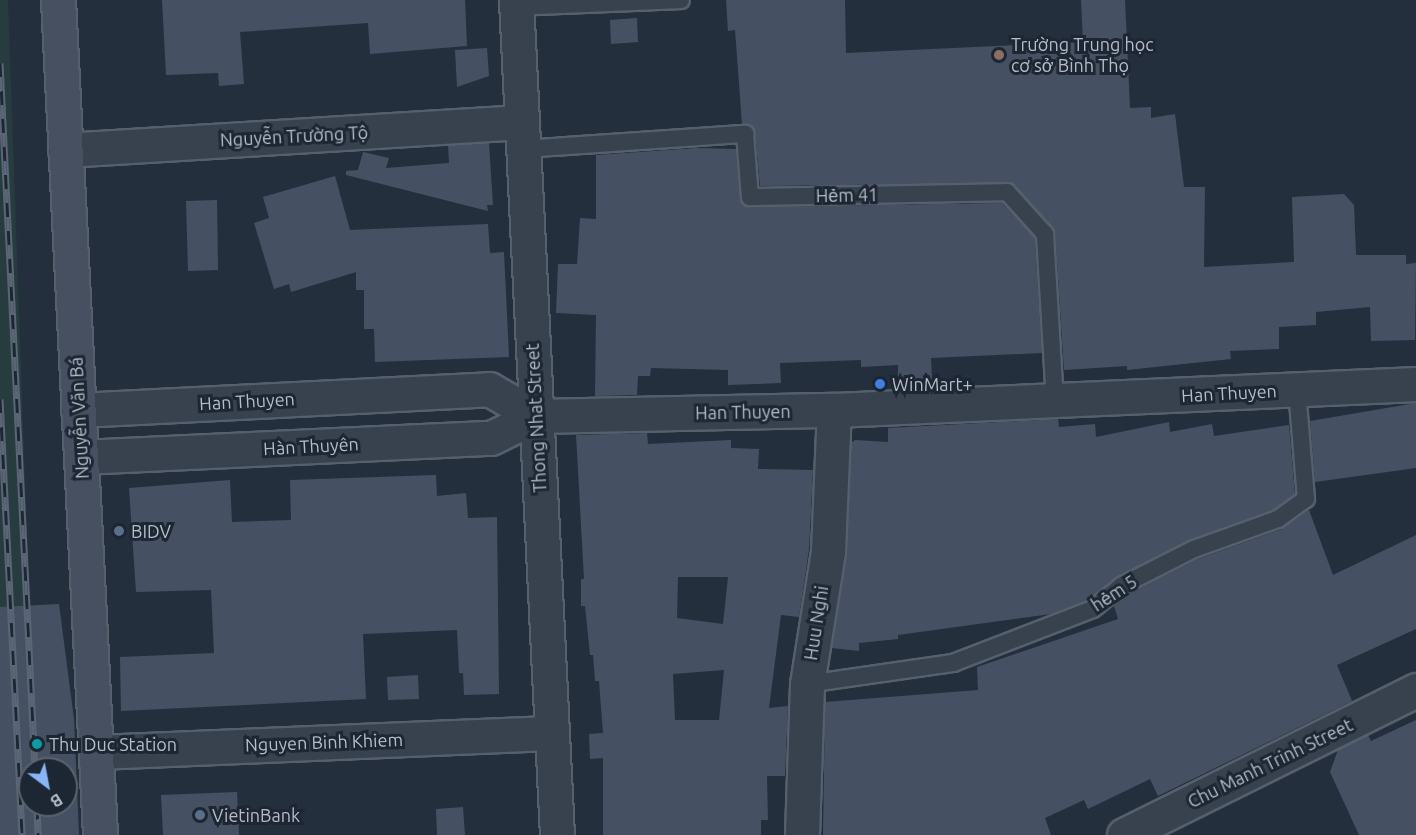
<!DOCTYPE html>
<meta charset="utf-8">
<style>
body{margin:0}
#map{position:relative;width:1416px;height:835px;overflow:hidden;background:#242f3e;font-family:Ubuntu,sans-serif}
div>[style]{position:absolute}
.green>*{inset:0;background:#263c3f}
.building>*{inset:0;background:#455162}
.roads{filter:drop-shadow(2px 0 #565f6c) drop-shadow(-2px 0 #565f6c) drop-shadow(0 2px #565f6c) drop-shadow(0 -2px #565f6c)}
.service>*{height:16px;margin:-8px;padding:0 8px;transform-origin:8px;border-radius:8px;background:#38414e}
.minor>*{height:33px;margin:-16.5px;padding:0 16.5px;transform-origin:16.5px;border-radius:16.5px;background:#38414e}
.tertiary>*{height:33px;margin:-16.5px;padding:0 16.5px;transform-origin:16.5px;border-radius:16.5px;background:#38414e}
.secondary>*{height:33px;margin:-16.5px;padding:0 16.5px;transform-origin:16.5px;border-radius:16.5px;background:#465061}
.rail>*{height:7px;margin-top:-3.5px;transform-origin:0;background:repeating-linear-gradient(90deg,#1d2633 0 14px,#5a6575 0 28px);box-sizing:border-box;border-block:2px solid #5a6575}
.dots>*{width:16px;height:16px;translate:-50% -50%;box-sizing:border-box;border:3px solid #1d2633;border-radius:50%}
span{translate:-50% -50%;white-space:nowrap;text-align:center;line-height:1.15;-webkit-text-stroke:6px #1d2633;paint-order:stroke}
.poi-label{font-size:18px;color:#b4bcc9}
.left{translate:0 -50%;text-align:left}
.street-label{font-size:18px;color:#b4bcc9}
.north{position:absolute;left:18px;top:757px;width:60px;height:60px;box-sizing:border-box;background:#1d2633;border:2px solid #59626f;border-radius:50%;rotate:148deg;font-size:16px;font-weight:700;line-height:24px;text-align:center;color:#b4bcc9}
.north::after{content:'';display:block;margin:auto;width:21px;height:27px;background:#8ab4f8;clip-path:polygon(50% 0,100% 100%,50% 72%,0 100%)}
</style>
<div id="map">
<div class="green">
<div style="clip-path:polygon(0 0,8px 0,35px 769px,30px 769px,30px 805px,0 835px)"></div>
</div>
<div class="building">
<div style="clip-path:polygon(162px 0,465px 0,467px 46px,370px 54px,368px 23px,240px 32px,244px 84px,219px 86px,218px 73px,166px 75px)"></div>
<div style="clip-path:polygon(726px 0,845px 0,846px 53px,1083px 42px,1081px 0,1125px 0,1130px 108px,1151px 107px,1151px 118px,1175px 114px,1184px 187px,1205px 187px,1204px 267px,1294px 262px,1292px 197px,1344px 194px,1354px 205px,1356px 255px,1406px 255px,1406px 264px,1416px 263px,1415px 340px,1371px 341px,1370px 307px,1316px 312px,1316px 325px,1279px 327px,1279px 349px,1230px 351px,1231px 359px,1127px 370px,1127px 366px,1064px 370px,1055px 233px,1012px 183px,760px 186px,755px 133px,750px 125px,742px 124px,735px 30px,728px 31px)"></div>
<div style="clip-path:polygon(637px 18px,638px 42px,611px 44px,610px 20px)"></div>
<div style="clip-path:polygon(487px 48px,489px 76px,457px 87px,455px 50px)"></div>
<div style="clip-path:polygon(489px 143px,493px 205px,487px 205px,488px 211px,346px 175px,346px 171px,358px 170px,363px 152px,389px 158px,386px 168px,449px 163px,448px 145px)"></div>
<div style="clip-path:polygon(697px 148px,736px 149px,740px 198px,750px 207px,1002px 203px,1035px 238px,1042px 353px,931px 358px,932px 379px,898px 381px,898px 365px,861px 367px,861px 360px,780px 363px,781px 383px,728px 385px,728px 370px,651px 368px,650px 376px,638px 376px,637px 395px,595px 396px,596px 315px,556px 313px,558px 264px,577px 264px,580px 218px,596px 219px,596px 155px)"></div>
<div style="clip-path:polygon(335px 176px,350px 230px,488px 224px,490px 253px,504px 252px,509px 357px,375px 362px,374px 329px,364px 329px,364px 290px,356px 290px,356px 272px,291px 292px,289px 284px,274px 289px,254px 223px,269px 218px,263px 197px)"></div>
<div style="clip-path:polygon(217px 200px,218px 270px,188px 271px,186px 201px)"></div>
<div style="clip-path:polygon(1416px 403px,1416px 468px,1315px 482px,1310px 421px)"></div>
<div style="clip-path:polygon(1058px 419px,1059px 427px,1095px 424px,1096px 437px,1169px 422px,1170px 432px,1212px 424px,1214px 436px,1289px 425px,1295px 494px,1273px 510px,1189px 540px,1116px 577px,1088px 600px,1051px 614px,898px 635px,898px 639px,859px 643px,859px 651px,832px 648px,847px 552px,851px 443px,855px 440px,888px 442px,888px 428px)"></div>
<div style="clip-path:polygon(evenodd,647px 433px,648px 444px,731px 440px,731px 448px,759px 449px,758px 469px,813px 470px,809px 549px,799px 617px,781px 615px,769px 708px,788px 706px,785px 776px,767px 776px,768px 820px,761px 820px,761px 835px,603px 835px,603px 758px,590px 759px,589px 734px,603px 733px,599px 681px,595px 681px,593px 655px,590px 655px,585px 606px,581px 606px,581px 579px,584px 579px,576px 435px,647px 433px,678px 577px,728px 577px,723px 624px,677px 618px,678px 577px,647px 433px,724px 670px,719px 720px,675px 720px,673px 674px,724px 670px)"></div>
<div style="clip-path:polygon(436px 475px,437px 496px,466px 493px,468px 518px,497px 517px,499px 694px,464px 695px,463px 673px,459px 673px,457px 630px,363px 634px,366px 699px,121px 711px,120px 657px,214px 653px,211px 590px,136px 592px,129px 488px,230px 480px,232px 522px,291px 520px,290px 480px)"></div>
<div style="clip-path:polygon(1309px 510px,1333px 575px,1416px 535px,1416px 629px,1337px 665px,1352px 701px,1158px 796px,1150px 779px,1088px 809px,1084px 800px,1045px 818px,1051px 835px,823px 835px,825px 702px,978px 690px,977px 667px,1118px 619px,1114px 606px,1127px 595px,1198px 559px,1282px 529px)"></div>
<div style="clip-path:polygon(evenodd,59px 604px,74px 719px,79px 835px,0 835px,0 607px,59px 604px,30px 769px,66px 769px,66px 805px,30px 805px,30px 769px)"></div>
<div style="clip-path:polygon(418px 675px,419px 699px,388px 700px,387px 677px)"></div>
<div style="clip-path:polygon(1416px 720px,1416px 835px,1359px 835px,1330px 772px,1338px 750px,1368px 735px,1371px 741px)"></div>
<div style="clip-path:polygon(237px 792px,239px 835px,163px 835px,161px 795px)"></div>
<div style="clip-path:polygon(463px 807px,465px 835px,437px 835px,436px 809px)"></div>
</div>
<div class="roads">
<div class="service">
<div style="left:516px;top:7px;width:165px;rotate:-2.4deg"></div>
<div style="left:523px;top:149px;width:223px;rotate:-3.9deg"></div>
<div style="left:745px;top:134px;width:63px;rotate:85.5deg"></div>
<div style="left:750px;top:197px;width:257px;rotate:-1.1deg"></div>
<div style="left:1007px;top:192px;width:57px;rotate:47.9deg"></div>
<div style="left:1045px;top:234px;width:166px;rotate:86.6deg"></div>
<div style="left:807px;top:684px;width:148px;rotate:-8.2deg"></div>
<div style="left:953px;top:663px;width:150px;rotate:-21.1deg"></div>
<div style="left:1093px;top:609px;width:36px;rotate:-39deg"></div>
<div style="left:1121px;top:586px;width:82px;rotate:-26.9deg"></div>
<div style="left:1194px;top:549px;width:89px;rotate:-19.7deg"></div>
<div style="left:1278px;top:519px;width:34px;rotate:-36deg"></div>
<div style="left:1306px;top:499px;width:109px;rotate:-94.7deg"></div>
</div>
<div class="minor">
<div style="left:65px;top:150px;width:458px;rotate:-3.5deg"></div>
<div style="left:78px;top:410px;width:412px;rotate:-2.9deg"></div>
<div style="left:489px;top:389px;width:54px;rotate:29.9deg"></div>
<div style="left:81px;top:457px;width:410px;rotate:-2.7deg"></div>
<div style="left:491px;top:438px;width:50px;rotate:-26.1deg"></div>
<div style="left:536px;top:416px;width:298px;rotate:-1.2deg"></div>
<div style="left:834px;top:410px;width:583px;rotate:-2.56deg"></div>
<div style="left:96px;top:752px;width:456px;rotate:-2.4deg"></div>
<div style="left:802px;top:835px;width:151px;rotate:-88.1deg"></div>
<div style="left:807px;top:684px;width:135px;rotate:-81deg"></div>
<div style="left:828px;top:551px;width:141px;rotate:-87.6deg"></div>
<div style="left:1124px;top:835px;width:326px;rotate:-26.4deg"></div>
</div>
<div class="tertiary">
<div style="left:516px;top:0;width:836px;rotate:87.19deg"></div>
</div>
<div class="secondary">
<div style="left:58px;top:0;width:836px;rotate:87.12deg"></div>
</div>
</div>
<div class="rail">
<div style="left:0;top:63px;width:707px;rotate:87.16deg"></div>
<div style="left:0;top:399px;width:437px;rotate:87.1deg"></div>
<div style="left:37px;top:805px;width:30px;rotate:88deg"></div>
</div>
<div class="dots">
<div style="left:999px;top:55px;background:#8d6e63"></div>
<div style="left:880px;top:384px;background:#3f7fe0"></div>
<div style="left:119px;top:531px;background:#5c6f8a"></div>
<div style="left:37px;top:744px;background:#0f9aa8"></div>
<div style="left:200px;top:815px;background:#5c6f8a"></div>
</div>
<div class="poi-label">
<span class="left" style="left:1011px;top:55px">Trường Trung học<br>cơ sở Bình Thọ</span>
<span class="left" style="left:892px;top:384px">WinMart+</span>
<span class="left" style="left:131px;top:531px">BIDV</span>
<span class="left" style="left:49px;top:744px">Thu Duc Station</span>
<span class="left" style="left:212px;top:815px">VietinBank</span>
</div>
<div class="street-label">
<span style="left:294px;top:136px;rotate:-3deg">Nguyễn Trường Tộ</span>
<span style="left:847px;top:195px;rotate:-1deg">Hẻm 41</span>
<span style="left:1229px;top:393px;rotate:-3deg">Han Thuyen</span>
<span style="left:247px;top:401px;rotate:-3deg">Han Thuyen</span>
<span style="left:743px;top:412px;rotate:-1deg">Han Thuyen</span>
<span style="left:79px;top:418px;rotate:-93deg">Nguyễn Văn Bá</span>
<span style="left:536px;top:418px;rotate:-93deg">Thong Nhat Street</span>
<span style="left:311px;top:446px;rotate:-3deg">Hàn Thuyên</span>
<span style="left:1114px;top:593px;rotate:-33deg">hẻm 5</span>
<span style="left:816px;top:623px;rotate:-81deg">Huu Nghi</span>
<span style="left:324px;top:742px;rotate:-2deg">Nguyen Binh Khiem</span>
<span style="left:1270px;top:763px;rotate:-26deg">Chu Manh Trinh Street</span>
</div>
<div class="north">B</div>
</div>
